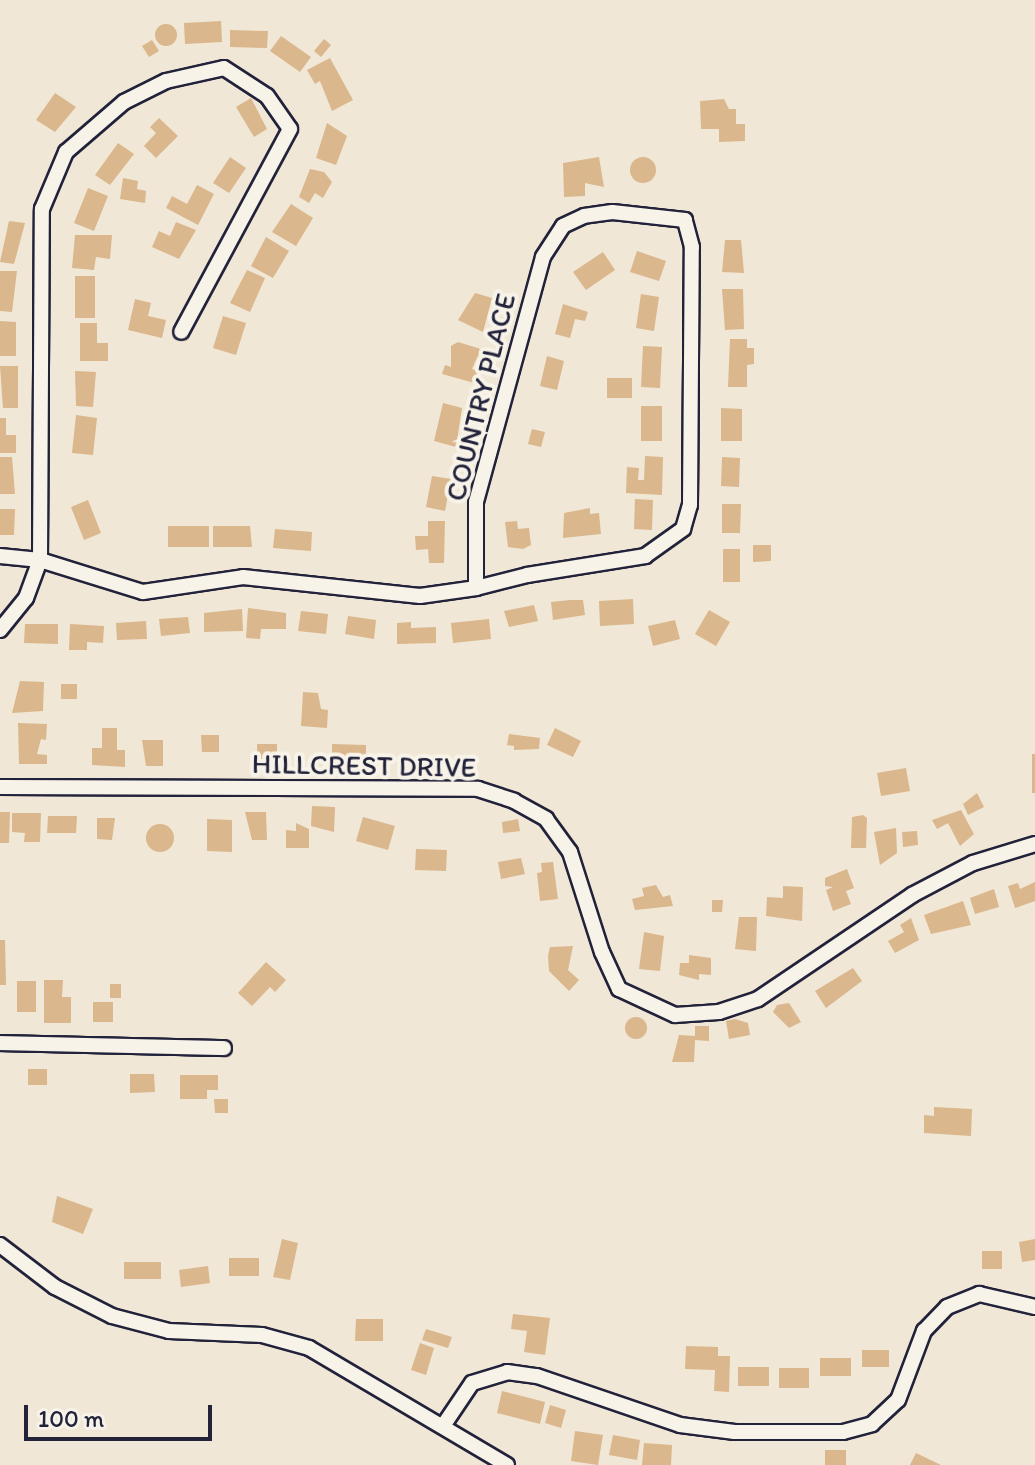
<!DOCTYPE html>
<style>
body{margin:0}
#map{position:relative;width:1035px;height:1465px;overflow:hidden;background:#f1e7d6;font-family:Itim,sans-serif}
div>[style]{position:absolute}
.building>*{inset:0;background:#dab78c}
.round{border-radius:50%}
.roads{filter:drop-shadow(2px 0 #22223b) drop-shadow(-2px 0 #22223b) drop-shadow(0 2px #22223b) drop-shadow(0 -2px #22223b)}
.minor>*{height:14px;margin:-7px;padding:0 7px;transform-origin:7px;border-radius:7px;background:#f7f3e8}
span{translate:-50% -50%;white-space:nowrap;text-align:center;line-height:1.15;-webkit-text-stroke:8px #f7f3e8;paint-order:stroke}
.street-label{font-size:28px;color:#22223b}
.scale{position:absolute;left:24px;top:1405px;width:188px;height:36px;box-sizing:border-box;border:4px solid #22223b;border-top:0;padding-left:10px;font-size:24px;line-height:28px;white-space:nowrap;color:#22223b;-webkit-text-stroke:6px #f7f3e8;paint-order:stroke}
</style>
<div id="map">
<div class="building">
<div style="clip-path:polygon(221px 21px,222px 42px,185px 44px,184px 23px)"></div>
<div class="round" style="left:155px;top:24px;width:22px;height:22px"></div>
<div style="clip-path:polygon(230px 30px,268px 31px,267px 48px,230px 47px)"></div>
<div style="clip-path:polygon(281px 36px,311px 57px,300px 72px,270px 51px)"></div>
<div style="clip-path:polygon(324px 39px,331px 45px,321px 57px,314px 51px)"></div>
<div style="clip-path:polygon(152px 40px,159px 51px,149px 57px,142px 46px)"></div>
<div style="clip-path:polygon(330px 58px,353px 100px,332px 111px,320px 81px,315px 84px,307px 70px)"></div>
<div style="clip-path:polygon(55px 93px,76px 107px,55px 132px,36px 120px)"></div>
<div style="clip-path:polygon(251px 98px,267px 129px,254px 137px,236px 107px)"></div>
<div style="clip-path:polygon(724px 99px,729px 109px,736px 109px,736px 124px,745px 124px,745px 141px,719px 142px,719px 129px,701px 129px,700px 101px)"></div>
<div style="clip-path:polygon(159px 118px,178px 136px,156px 158px,144px 146px,156px 133px,150px 127px)"></div>
<div style="clip-path:polygon(327px 123px,347px 136px,336px 165px,316px 158px)"></div>
<div style="clip-path:polygon(118px 143px,134px 154px,110px 185px,95px 175px)"></div>
<div class="round" style="left:630px;top:157px;width:26px;height:26px"></div>
<div style="clip-path:polygon(230px 157px,246px 168px,229px 193px,213px 183px)"></div>
<div style="clip-path:polygon(599px 157px,604px 187px,585px 183px,585px 196px,564px 197px,563px 163px)"></div>
<div style="clip-path:polygon(310px 169px,324px 172px,332px 182px,323px 198px,315px 193px,309px 203px,299px 197px)"></div>
<div style="clip-path:polygon(123px 178px,138px 181px,137px 189px,146px 191px,145px 203px,120px 199px)"></div>
<div style="clip-path:polygon(197px 185px,214px 194px,198px 225px,166px 208px,172px 196px,187px 204px)"></div>
<div style="clip-path:polygon(88px 188px,108px 196px,94px 231px,74px 223px)"></div>
<div style="clip-path:polygon(291px 204px,313px 218px,296px 246px,272px 232px)"></div>
<div style="clip-path:polygon(9px 221px,25px 223px,14px 264px,0 262px)"></div>
<div style="clip-path:polygon(176px 222px,196px 230px,179px 259px,152px 247px,159px 231px,170px 236px)"></div>
<div style="clip-path:polygon(75px 235px,112px 235px,110px 259px,96px 257px,94px 270px,72px 268px)"></div>
<div style="clip-path:polygon(266px 237px,289px 251px,273px 278px,251px 266px)"></div>
<div style="clip-path:polygon(725px 240px,741px 240px,744px 273px,722px 272px)"></div>
<div style="clip-path:polygon(637px 251px,666px 261px,659px 281px,630px 272px)"></div>
<div style="clip-path:polygon(603px 252px,615px 270px,586px 290px,573px 272px)"></div>
<div style="clip-path:polygon(247px 270px,265px 278px,250px 312px,230px 303px)"></div>
<div style="clip-path:polygon(0 271px,17px 271px,12px 312px,0 311px)"></div>
<div style="clip-path:polygon(75px 276px,95px 276px,95px 318px,75px 318px)"></div>
<div style="clip-path:polygon(722px 289px,743px 289px,744px 329px,725px 330px)"></div>
<div style="clip-path:polygon(475px 293px,492px 298px,483px 332px,458px 320px)"></div>
<div style="clip-path:polygon(641px 294px,659px 297px,654px 331px,636px 328px)"></div>
<div style="clip-path:polygon(135px 299px,151px 303px,148px 316px,166px 320px,162px 338px,128px 330px)"></div>
<div style="clip-path:polygon(563px 304px,588px 312px,585px 321px,575px 319px,570px 338px,555px 334px)"></div>
<div style="clip-path:polygon(223px 316px,246px 323px,236px 355px,213px 348px)"></div>
<div style="clip-path:polygon(0 321px,16px 322px,16px 356px,0 356px)"></div>
<div style="clip-path:polygon(80px 323px,97px 323px,97px 343px,108px 343px,108px 361px,80px 361px)"></div>
<div style="clip-path:polygon(730px 339px,747px 339px,747px 348px,754px 348px,754px 364px,747px 365px,747px 387px,728px 387px)"></div>
<div style="clip-path:polygon(458px 342px,481px 349px,472px 369px,481px 372px,478px 384px,442px 374px,445px 365px,451px 367px,451px 346px)"></div>
<div style="clip-path:polygon(643px 346px,662px 347px,660px 388px,641px 387px)"></div>
<div style="clip-path:polygon(547px 356px,564px 361px,557px 390px,540px 386px)"></div>
<div style="clip-path:polygon(0 366px,18px 366px,18px 408px,3px 408px)"></div>
<div style="clip-path:polygon(75px 371px,96px 372px,93px 407px,76px 406px)"></div>
<div style="clip-path:polygon(607px 378px,632px 378px,632px 398px,607px 398px)"></div>
<div style="clip-path:polygon(443px 403px,462px 408px,456px 447px,434px 441px)"></div>
<div style="clip-path:polygon(641px 406px,662px 406px,662px 441px,641px 441px)"></div>
<div style="clip-path:polygon(721px 408px,742px 409px,742px 441px,721px 441px)"></div>
<div style="clip-path:polygon(76px 415px,97px 418px,93px 455px,72px 453px)"></div>
<div style="clip-path:polygon(0 418px,6px 418px,6px 435px,16px 435px,16px 453px,0 453px)"></div>
<div style="clip-path:polygon(532px 429px,545px 432px,541px 447px,528px 444px)"></div>
<div style="clip-path:polygon(645px 456px,663px 457px,662px 495px,626px 493px,627px 467px,639px 468px,638px 480px,644px 480px)"></div>
<div style="clip-path:polygon(0 457px,12px 457px,15px 494px,0 494px)"></div>
<div style="clip-path:polygon(722px 457px,740px 458px,739px 487px,721px 486px)"></div>
<div style="clip-path:polygon(432px 476px,451px 479px,445px 511px,426px 507px)"></div>
<div style="clip-path:polygon(635px 499px,653px 500px,652px 530px,634px 529px)"></div>
<div style="clip-path:polygon(88px 500px,101px 533px,84px 540px,71px 507px)"></div>
<div style="clip-path:polygon(722px 504px,741px 504px,740px 533px,722px 533px)"></div>
<div style="clip-path:polygon(590px 508px,590px 514px,599px 513px,601px 534px,563px 538px,564px 513px)"></div>
<div style="clip-path:polygon(0 509px,15px 509px,14px 535px,0 535px)"></div>
<div style="clip-path:polygon(428px 521px,445px 521px,444px 563px,429px 563px,428px 549px,416px 550px,415px 536px,428px 536px)"></div>
<div style="clip-path:polygon(517px 521px,518px 529px,529px 528px,531px 545px,523px 549px,508px 547px,505px 522px)"></div>
<div style="clip-path:polygon(168px 526px,209px 526px,209px 547px,168px 547px)"></div>
<div style="clip-path:polygon(213px 526px,250px 526px,252px 547px,213px 547px)"></div>
<div style="clip-path:polygon(275px 529px,312px 532px,311px 551px,273px 548px)"></div>
<div style="clip-path:polygon(753px 545px,771px 545px,771px 561px,753px 562px)"></div>
<div style="clip-path:polygon(723px 549px,740px 549px,740px 582px,723px 582px)"></div>
<div style="clip-path:polygon(633px 599px,634px 624px,600px 626px,599px 601px)"></div>
<div style="clip-path:polygon(570px 600px,583px 600px,585px 615px,553px 620px,551px 602px)"></div>
<div style="clip-path:polygon(534px 605px,538px 621px,509px 627px,504px 611px)"></div>
<div style="clip-path:polygon(248px 608px,286px 613px,286px 629px,261px 629px,260px 639px,246px 638px)"></div>
<div style="clip-path:polygon(242px 609px,243px 631px,204px 632px,204px 613px)"></div>
<div style="clip-path:polygon(709px 610px,730px 622px,716px 646px,695px 634px)"></div>
<div style="clip-path:polygon(301px 611px,328px 614px,326px 634px,298px 631px)"></div>
<div style="clip-path:polygon(348px 616px,376px 620px,374px 639px,345px 634px)"></div>
<div style="clip-path:polygon(188px 617px,190px 633px,161px 636px,159px 619px)"></div>
<div style="clip-path:polygon(489px 619px,491px 639px,453px 643px,451px 623px)"></div>
<div style="clip-path:polygon(675px 620px,680px 639px,653px 646px,648px 626px)"></div>
<div style="clip-path:polygon(146px 621px,147px 639px,117px 640px,116px 623px)"></div>
<div style="clip-path:polygon(411px 622px,411px 628px,436px 627px,436px 643px,397px 644px,397px 623px)"></div>
<div style="clip-path:polygon(25px 624px,58px 624px,58px 644px,24px 643px)"></div>
<div style="clip-path:polygon(70px 624px,104px 626px,103px 643px,87px 642px,87px 650px,69px 650px)"></div>
<div style="clip-path:polygon(20px 681px,44px 682px,43px 711px,12px 713px)"></div>
<div style="clip-path:polygon(61px 684px,77px 684px,77px 699px,61px 699px)"></div>
<div style="clip-path:polygon(303px 692px,318px 693px,321px 709px,328px 710px,327px 728px,301px 726px)"></div>
<div style="clip-path:polygon(18px 723px,47px 724px,46px 740px,41px 739px,37px 754px,47px 755px,47px 764px,19px 764px)"></div>
<div style="clip-path:polygon(102px 728px,117px 728px,117px 750px,125px 750px,125px 767px,92px 765px,92px 748px,102px 748px)"></div>
<div style="clip-path:polygon(555px 728px,581px 741px,573px 757px,547px 745px)"></div>
<div style="clip-path:polygon(509px 734px,540px 738px,539px 749px,514px 750px,514px 746px,507px 745px)"></div>
<div style="clip-path:polygon(201px 735px,219px 735px,219px 752px,202px 752px)"></div>
<div style="clip-path:polygon(142px 740px,163px 740px,163px 766px,146px 766px)"></div>
<div style="clip-path:polygon(257px 744px,277px 744px,277px 766px,257px 766px)"></div>
<div style="clip-path:polygon(332px 744px,366px 745px,366px 762px,344px 767px,344px 760px,332px 760px)"></div>
<div style="clip-path:polygon(1032px 754px,1035px 754px,1035px 793px,1032px 793px)"></div>
<div style="clip-path:polygon(906px 768px,910px 791px,881px 796px,877px 773px)"></div>
<div style="clip-path:polygon(977px 793px,984px 807px,968px 815px,963px 804px)"></div>
<div style="clip-path:polygon(312px 806px,335px 807px,334px 832px,311px 826px)"></div>
<div style="clip-path:polygon(961px 810px,974px 834px,960px 846px,948px 823px,937px 829px,932px 820px)"></div>
<div style="clip-path:polygon(0 812px,10px 812px,9px 843px,0 843px)"></div>
<div style="clip-path:polygon(245px 812px,266px 812px,267px 840px,252px 840px)"></div>
<div style="clip-path:polygon(12px 813px,41px 813px,40px 842px,24px 842px,25px 833px,12px 832px)"></div>
<div style="clip-path:polygon(863px 815px,867px 818px,866px 848px,851px 848px,852px 817px)"></div>
<div style="clip-path:polygon(48px 816px,77px 816px,76px 833px,47px 833px)"></div>
<div style="clip-path:polygon(363px 817px,395px 826px,388px 850px,356px 841px)"></div>
<div style="clip-path:polygon(97px 818px,115px 818px,112px 840px,97px 839px)"></div>
<div style="clip-path:polygon(207px 819px,232px 820px,232px 852px,207px 851px)"></div>
<div style="clip-path:polygon(518px 819px,520px 831px,503px 833px,502px 822px)"></div>
<div style="clip-path:polygon(296px 823px,309px 829px,309px 848px,286px 848px,286px 830px,296px 831px)"></div>
<div class="round" style="left:146px;top:824px;width:28px;height:28px"></div>
<div style="clip-path:polygon(896px 828px,897px 853px,880px 865px,874px 832px)"></div>
<div style="clip-path:polygon(917px 831px,918px 845px,903px 847px,902px 832px)"></div>
<div style="clip-path:polygon(416px 849px,447px 850px,446px 871px,415px 870px)"></div>
<div style="clip-path:polygon(521px 858px,525px 874px,501px 879px,498px 862px)"></div>
<div style="clip-path:polygon(553px 862px,558px 899px,540px 901px,537px 873px,542px 872px,541px 863px)"></div>
<div style="clip-path:polygon(847px 869px,854px 888px,846px 891px,851px 904px,833px 911px,826px 890px,833px 887px,825px 886px,825px 878px)"></div>
<div style="clip-path:polygon(1035px 882px,1035px 901px,1015px 908px,1008px 886px,1018px 883px,1020px 889px)"></div>
<div style="clip-path:polygon(656px 885px,663px 897px,670px 895px,673px 906px,635px 910px,632px 899px,644px 896px,642px 888px)"></div>
<div style="clip-path:polygon(783px 886px,803px 887px,802px 921px,766px 916px,767px 897px,783px 898px)"></div>
<div style="clip-path:polygon(994px 889px,999px 907px,975px 914px,970px 898px)"></div>
<div style="clip-path:polygon(712px 900px,723px 900px,722px 912px,712px 912px)"></div>
<div style="clip-path:polygon(963px 901px,971px 925px,931px 934px,924px 915px)"></div>
<div style="clip-path:polygon(739px 917px,757px 917px,756px 951px,735px 949px)"></div>
<div style="clip-path:polygon(911px 918px,919px 940px,895px 953px,888px 941px,904px 932px,900px 925px)"></div>
<div style="clip-path:polygon(644px 932px,664px 936px,660px 971px,639px 969px)"></div>
<div style="clip-path:polygon(0 940px,5px 940px,6px 985px,0 985px)"></div>
<div style="clip-path:polygon(573px 946px,568px 970px,579px 980px,569px 991px,549px 971px,548px 956px,550px 947px)"></div>
<div style="clip-path:polygon(689px 955px,711px 958px,711px 975px,699px 974px,699px 980px,679px 975px,680px 963px,689px 963px)"></div>
<div style="clip-path:polygon(266px 962px,286px 980px,275px 992px,270px 987px,252px 1006px,238px 993px)"></div>
<div style="clip-path:polygon(853px 968px,862px 981px,826px 1008px,815px 991px)"></div>
<div style="clip-path:polygon(44px 980px,63px 980px,62px 997px,71px 997px,71px 1023px,44px 1023px)"></div>
<div style="clip-path:polygon(17px 981px,36px 981px,36px 1012px,17px 1012px)"></div>
<div style="clip-path:polygon(110px 984px,121px 984px,121px 998px,110px 998px)"></div>
<div style="clip-path:polygon(93px 1002px,113px 1002px,113px 1022px,93px 1022px)"></div>
<div style="clip-path:polygon(789px 1003px,801px 1022px,789px 1028px,773px 1012px,777px 1005px)"></div>
<div class="round" style="left:625px;top:1017px;width:22px;height:22px"></div>
<div style="clip-path:polygon(735px 1019px,748px 1023px,750px 1035px,729px 1039px,726px 1021px)"></div>
<div style="clip-path:polygon(695px 1026px,709px 1026px,709px 1041px,695px 1040px,694px 1062px,672px 1062px,679px 1035px,695px 1036px)"></div>
<div style="clip-path:polygon(28px 1069px,47px 1069px,47px 1085px,28px 1085px)"></div>
<div style="clip-path:polygon(130px 1074px,154px 1074px,155px 1092px,130px 1093px)"></div>
<div style="clip-path:polygon(180px 1075px,218px 1075px,218px 1090px,207px 1090px,207px 1099px,180px 1099px)"></div>
<div style="clip-path:polygon(214px 1099px,228px 1099px,228px 1113px,215px 1113px)"></div>
<div style="clip-path:polygon(934px 1107px,972px 1109px,971px 1136px,924px 1133px,924px 1115px,934px 1116px)"></div>
<div style="clip-path:polygon(57px 1196px,93px 1209px,83px 1234px,52px 1222px)"></div>
<div style="clip-path:polygon(282px 1239px,298px 1243px,290px 1280px,273px 1277px)"></div>
<div style="clip-path:polygon(1035px 1239px,1035px 1260px,1022px 1262px,1019px 1242px)"></div>
<div style="clip-path:polygon(982px 1251px,1002px 1251px,1002px 1269px,982px 1269px)"></div>
<div style="clip-path:polygon(229px 1258px,259px 1258px,259px 1276px,229px 1276px)"></div>
<div style="clip-path:polygon(124px 1262px,161px 1262px,161px 1279px,124px 1279px)"></div>
<div style="clip-path:polygon(208px 1266px,210px 1283px,181px 1287px,179px 1270px)"></div>
<div style="clip-path:polygon(513px 1314px,550px 1318px,545px 1355px,524px 1352px,527px 1331px,511px 1329px)"></div>
<div style="clip-path:polygon(356px 1319px,383px 1319px,383px 1341px,355px 1341px)"></div>
<div style="clip-path:polygon(426px 1329px,452px 1337px,448px 1348px,422px 1340px)"></div>
<div style="clip-path:polygon(420px 1343px,434px 1348px,426px 1375px,411px 1370px)"></div>
<div style="clip-path:polygon(686px 1346px,718px 1347px,718px 1356px,730px 1356px,729px 1392px,714px 1391px,715px 1370px,685px 1369px)"></div>
<div style="clip-path:polygon(862px 1350px,889px 1350px,889px 1367px,862px 1367px)"></div>
<div style="clip-path:polygon(820px 1358px,851px 1358px,851px 1376px,820px 1376px)"></div>
<div style="clip-path:polygon(738px 1367px,769px 1367px,769px 1386px,738px 1386px)"></div>
<div style="clip-path:polygon(779px 1368px,809px 1368px,809px 1388px,779px 1388px)"></div>
<div style="clip-path:polygon(502px 1391px,545px 1402px,540px 1424px,497px 1413px)"></div>
<div style="clip-path:polygon(550px 1405px,566px 1410px,561px 1428px,545px 1423px)"></div>
<div style="clip-path:polygon(575px 1431px,603px 1435px,598px 1465px,571px 1461px)"></div>
<div style="clip-path:polygon(613px 1435px,640px 1440px,637px 1460px,609px 1455px)"></div>
<div style="clip-path:polygon(644px 1443px,672px 1445px,671px 1465px,642px 1465px)"></div>
<div style="clip-path:polygon(825px 1450px,846px 1450px,846px 1465px,825px 1465px)"></div>
<div style="clip-path:polygon(916px 1453px,941px 1465px,910px 1465px)"></div>
</div>
<div class="roads">
<div class="minor">
<div style="left:0;top:556px;width:40px;rotate:5.7deg"></div>
<div style="left:40px;top:560px;width:108px;rotate:17.3deg"></div>
<div style="left:143px;top:592px;width:101px;rotate:-8.5deg"></div>
<div style="left:243px;top:577px;width:178px;rotate:6.1deg"></div>
<div style="left:420px;top:596px;width:57px;rotate:-8.1deg"></div>
<div style="left:476px;top:588px;width:53px;rotate:-14.3deg"></div>
<div style="left:527px;top:575px;width:120px;rotate:-9.1deg"></div>
<div style="left:645px;top:556px;width:47px;rotate:-35.4deg"></div>
<div style="left:683px;top:529px;width:25px;rotate:-74deg"></div>
<div style="left:690px;top:505px;width:258px;rotate:-89.6deg"></div>
<div style="left:692px;top:247px;width:28px;rotate:-105deg"></div>
<div style="left:685px;top:220px;width:73px;rotate:-173.7deg"></div>
<div style="left:612px;top:212px;width:28px;rotate:172deg"></div>
<div style="left:584px;top:216px;width:23px;rotate:155deg"></div>
<div style="left:563px;top:226px;width:37px;rotate:123deg"></div>
<div style="left:543px;top:257px;width:254px;rotate:105.3deg"></div>
<div style="left:476px;top:502px;width:86px;rotate:90deg"></div>
<div style="left:0;top:630px;width:41px;rotate:-50.9deg"></div>
<div style="left:26px;top:598px;width:40px;rotate:-69.8deg"></div>
<div style="left:40px;top:560px;width:351px;rotate:-89.7deg"></div>
<div style="left:42px;top:209px;width:62px;rotate:-67.2deg"></div>
<div style="left:66px;top:152px;width:77px;rotate:-40.8deg"></div>
<div style="left:124px;top:102px;width:47px;rotate:-26.6deg"></div>
<div style="left:166px;top:81px;width:59px;rotate:-12.6deg"></div>
<div style="left:224px;top:68px;width:51px;rotate:33.1deg"></div>
<div style="left:267px;top:96px;width:40px;rotate:55.1deg"></div>
<div style="left:290px;top:129px;width:230px;rotate:118.2deg"></div>
<div style="left:0;top:787px;width:478px;rotate:0.2deg"></div>
<div style="left:478px;top:789px;width:38px;rotate:18deg"></div>
<div style="left:514px;top:801px;width:37px;rotate:29deg"></div>
<div style="left:546px;top:819px;width:41px;rotate:54deg"></div>
<div style="left:570px;top:852px;width:105px;rotate:72.3deg"></div>
<div style="left:602px;top:952px;width:41px;rotate:65.3deg"></div>
<div style="left:619px;top:989px;width:62px;rotate:24.9deg"></div>
<div style="left:675px;top:1015px;width:44px;rotate:-3.9deg"></div>
<div style="left:719px;top:1012px;width:41px;rotate:-18.4deg"></div>
<div style="left:758px;top:999px;width:186px;rotate:-34deg"></div>
<div style="left:912px;top:895px;width:69px;rotate:-27.7deg"></div>
<div style="left:973px;top:863px;width:65px;rotate:-17deg"></div>
<div style="left:0;top:1043px;width:224px;rotate:1.3deg"></div>
<div style="left:0;top:1245px;width:69px;rotate:37.4deg"></div>
<div style="left:55px;top:1287px;width:64px;rotate:27deg"></div>
<div style="left:112px;top:1316px;width:59px;rotate:14.7deg"></div>
<div style="left:169px;top:1331px;width:93px;rotate:2.5deg"></div>
<div style="left:262px;top:1335px;width:49px;rotate:15.5deg"></div>
<div style="left:309px;top:1348px;width:230px;rotate:30.6deg"></div>
<div style="left:443px;top:1426px;width:52px;rotate:-56deg"></div>
<div style="left:472px;top:1383px;width:37px;rotate:-17deg"></div>
<div style="left:507px;top:1372px;width:30px;rotate:8deg"></div>
<div style="left:537px;top:1376px;width:151px;rotate:18.9deg"></div>
<div style="left:680px;top:1425px;width:55px;rotate:7.3deg"></div>
<div style="left:735px;top:1432px;width:108px"></div>
<div style="left:843px;top:1432px;width:30px;rotate:-15deg"></div>
<div style="left:872px;top:1424px;width:35px;rotate:-43deg"></div>
<div style="left:898px;top:1400px;width:74px;rotate:-69.4deg"></div>
<div style="left:924px;top:1331px;width:33px;rotate:-46deg"></div>
<div style="left:947px;top:1307px;width:35px;rotate:-22deg"></div>
<div style="left:979px;top:1294px;width:57px;rotate:13.1deg"></div>
</div>
</div>
<div class="street-label">
<span style="left:480px;top:397px;rotate:-76deg">COUNTRY PLACE</span>
<span style="left:364px;top:765px;rotate:1deg">HILLCREST DRIVE</span>
</div>
<div class="scale">100 m</div>
</div>
